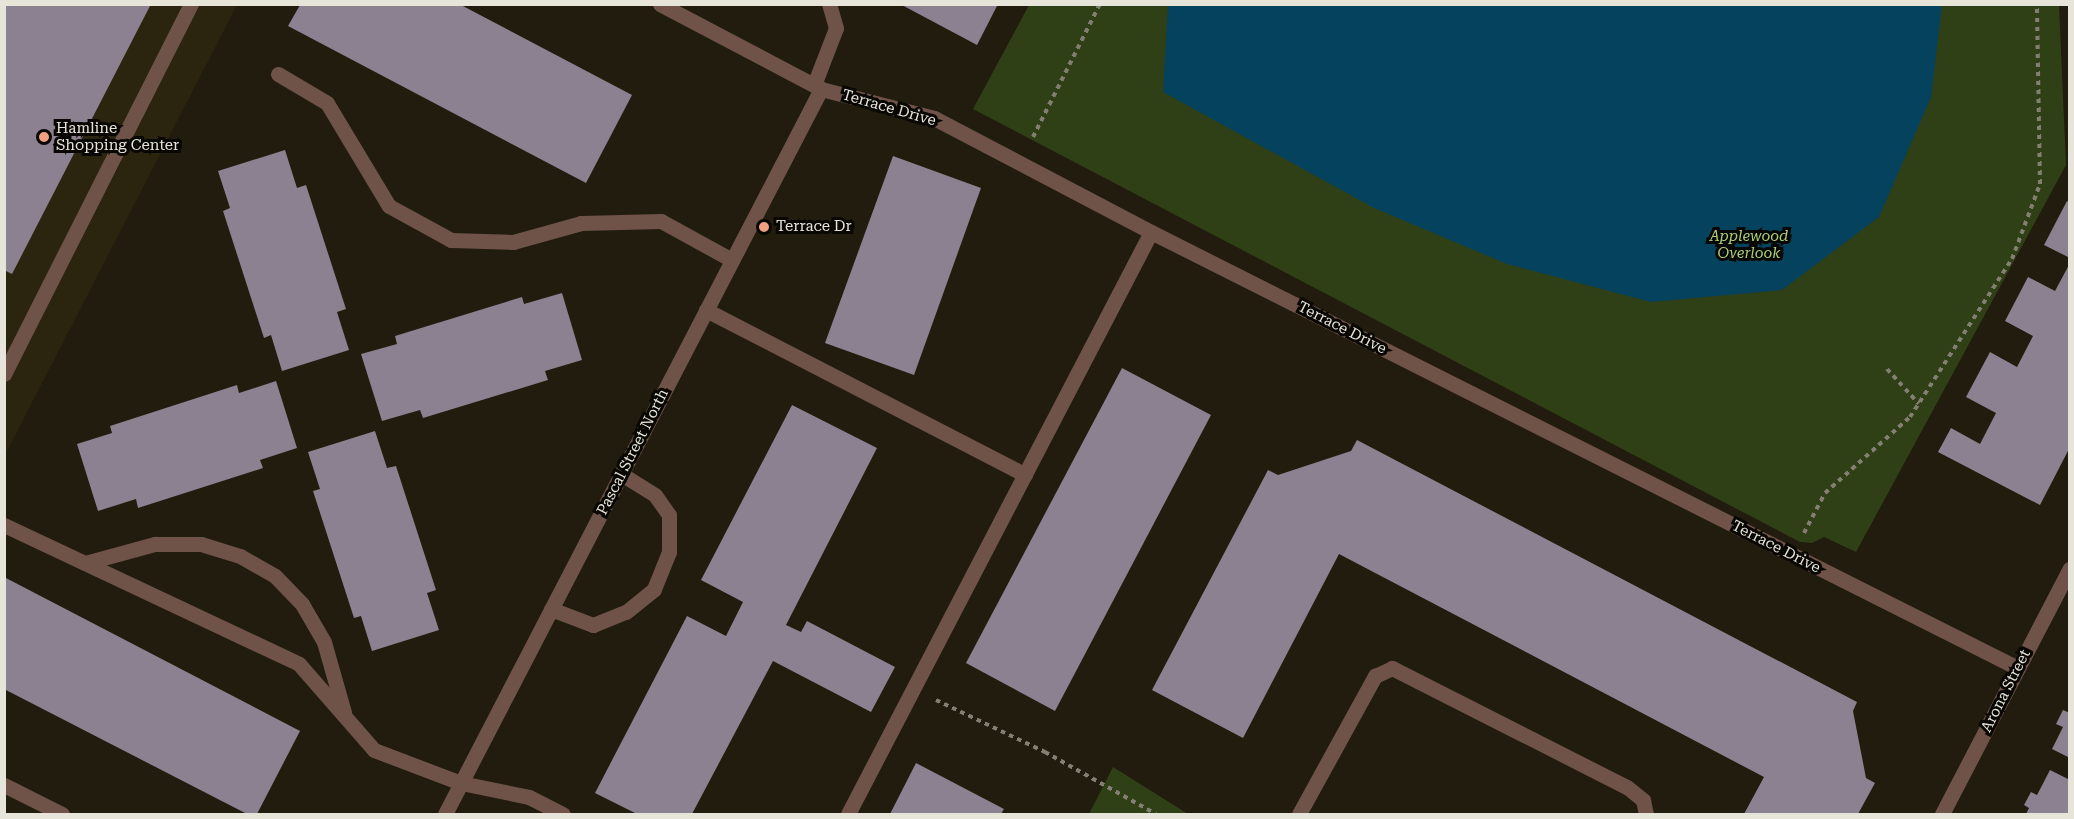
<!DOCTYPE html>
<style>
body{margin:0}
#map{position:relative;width:2074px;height:819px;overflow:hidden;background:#211c0d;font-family:"Roboto Serif",serif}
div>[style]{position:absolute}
.built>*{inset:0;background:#2b240e}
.green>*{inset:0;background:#304016}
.water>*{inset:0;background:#04425d}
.building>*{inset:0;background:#8c8191}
.path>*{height:4px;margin-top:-2px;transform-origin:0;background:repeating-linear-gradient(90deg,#837f72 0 4.5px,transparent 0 9px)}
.service>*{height:15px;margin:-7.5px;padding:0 7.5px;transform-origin:7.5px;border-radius:7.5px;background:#6f5349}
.minor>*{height:15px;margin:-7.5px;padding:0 7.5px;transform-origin:7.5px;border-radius:7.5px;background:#6f5349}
.dots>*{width:16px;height:16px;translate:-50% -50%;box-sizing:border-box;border:3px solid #080703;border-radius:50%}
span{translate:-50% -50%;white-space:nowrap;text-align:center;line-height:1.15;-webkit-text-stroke:6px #080703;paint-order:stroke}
.street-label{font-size:15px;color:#e7e4da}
.poi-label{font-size:15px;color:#e7e4da}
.left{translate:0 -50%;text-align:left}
.park-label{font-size:15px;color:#abce76;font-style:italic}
.frame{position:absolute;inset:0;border:6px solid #e7e4da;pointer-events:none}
</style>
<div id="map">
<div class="built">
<div style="clip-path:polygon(5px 5px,237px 5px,5px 455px)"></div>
</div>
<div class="green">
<div style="clip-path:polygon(1029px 5px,2059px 5px,2066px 165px,1856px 552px,1824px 537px,1812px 543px,1800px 542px,973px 109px)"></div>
<div style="clip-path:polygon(1113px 767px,1188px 814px,1089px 814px)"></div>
</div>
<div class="water">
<div style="clip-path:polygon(1168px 5px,1168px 4px,1942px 5px,1931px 97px,1879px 217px,1782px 290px,1651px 302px,1507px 264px,1374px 208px,1163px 92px)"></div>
</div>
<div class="building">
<div style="clip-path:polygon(4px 4px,151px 4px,12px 274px,4px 270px)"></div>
<div style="clip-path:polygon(900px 4px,998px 4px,977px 45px)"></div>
<div style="clip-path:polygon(300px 5px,461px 5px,632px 95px,586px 183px,288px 26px)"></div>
<div style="clip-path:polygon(285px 150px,297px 188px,306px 185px,346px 309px,337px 312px,349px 350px,282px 371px,271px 335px,264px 338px,223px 211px,230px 208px,218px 171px)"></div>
<div style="clip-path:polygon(893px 156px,981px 188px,914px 375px,825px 343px)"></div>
<div style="clip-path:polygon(2067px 201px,2070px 203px,2070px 258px,2044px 245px)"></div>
<div style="clip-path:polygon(2070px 263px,2070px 447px,2040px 505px,1938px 452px,1951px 428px,1980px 444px,1996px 413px,1966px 397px,1990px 352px,2017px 367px,2033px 336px,2005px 321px,2028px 277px,2055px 291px)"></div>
<div style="clip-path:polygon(562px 293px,582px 360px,545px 371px,548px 380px,423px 418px,420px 410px,382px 421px,361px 354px,397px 344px,395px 336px,522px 297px,524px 304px)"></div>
<div style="clip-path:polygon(1122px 368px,1211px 415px,1055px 711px,966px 663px)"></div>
<div style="clip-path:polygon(276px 381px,297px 448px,260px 460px,263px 468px,138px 508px,136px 499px,98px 511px,77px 444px,112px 433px,110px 426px,237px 385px,239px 393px)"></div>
<div style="clip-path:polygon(792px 405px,877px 448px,786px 625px,801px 632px,807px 621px,895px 667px,871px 712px,773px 661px,692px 814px,637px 814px,595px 793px,687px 616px,726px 636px,743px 602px,701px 580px)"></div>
<div style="clip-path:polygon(375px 431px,387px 468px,396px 466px,436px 590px,427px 593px,439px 630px,372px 651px,361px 616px,354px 618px,313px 491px,320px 489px,308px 452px)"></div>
<div style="clip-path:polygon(1357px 440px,1857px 702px,1853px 711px,1866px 778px,1875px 783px,1858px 814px,1744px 814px,1764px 777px,1339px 554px,1243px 738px,1152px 690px,1268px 470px,1278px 475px,1351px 451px)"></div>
<div style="clip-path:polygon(4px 577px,300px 731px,257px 814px,247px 814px,4px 689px)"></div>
<div style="clip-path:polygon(2063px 710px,2070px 713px,2070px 758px,2052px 749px,2063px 727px,2056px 724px)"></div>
<div style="clip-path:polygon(916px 763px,1004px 809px,1001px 814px,890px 814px)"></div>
<div style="clip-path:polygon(2050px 770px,2070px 780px,2070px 814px,2026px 814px,2029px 808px,2024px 805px,2031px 792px,2037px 795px)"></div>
</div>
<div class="path">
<div style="left:1033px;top:137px;width:149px;rotate:-63.3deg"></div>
<div style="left:1887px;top:369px;width:47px;rotate:47.6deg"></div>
<div style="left:1804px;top:533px;width:45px;rotate:-62.3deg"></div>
<div style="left:1825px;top:493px;width:114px;rotate:-41.8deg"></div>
<div style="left:1910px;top:417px;width:188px;rotate:-57.2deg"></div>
<div style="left:2012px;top:259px;width:80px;rotate:-69.5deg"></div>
<div style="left:2040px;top:184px;width:180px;rotate:-91deg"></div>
<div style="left:936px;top:700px;width:121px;rotate:25.5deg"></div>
<div style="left:1045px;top:752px;width:127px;rotate:29.2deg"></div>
</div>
<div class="service">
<div style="left:278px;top:74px;width:57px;rotate:30.6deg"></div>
<div style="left:327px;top:103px;width:120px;rotate:59deg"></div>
<div style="left:389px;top:206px;width:71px;rotate:28.7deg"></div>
<div style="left:451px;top:240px;width:62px;rotate:1.8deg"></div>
<div style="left:513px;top:242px;width:71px;rotate:-15.6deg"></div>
<div style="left:581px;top:223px;width:80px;rotate:-1.4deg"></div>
<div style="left:661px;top:221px;width:81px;rotate:28.8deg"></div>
<div style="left:814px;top:85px;width:61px;rotate:-68.9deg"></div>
<div style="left:836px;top:28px;width:25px;rotate:-106deg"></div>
<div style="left:706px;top:310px;width:359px;rotate:27.3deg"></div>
<div style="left:4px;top:374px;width:415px;rotate:-63.2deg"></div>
<div style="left:4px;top:525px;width:326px;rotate:25.2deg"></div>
<div style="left:299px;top:664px;width:114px;rotate:48.9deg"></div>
<div style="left:374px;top:750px;width:93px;rotate:20.8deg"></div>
<div style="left:461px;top:783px;width:69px;rotate:11.6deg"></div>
<div style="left:529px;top:797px;width:38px;rotate:27deg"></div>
<div style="left:85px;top:563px;width:73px;rotate:-15.2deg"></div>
<div style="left:155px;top:544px;width:46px"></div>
<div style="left:201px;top:544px;width:41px;rotate:17.1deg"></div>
<div style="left:240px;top:556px;width:40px;rotate:29.7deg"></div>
<div style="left:275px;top:576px;width:39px;rotate:46deg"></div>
<div style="left:302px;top:604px;width:44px;rotate:59.9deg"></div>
<div style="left:324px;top:642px;width:73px;rotate:74.1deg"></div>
<div style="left:551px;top:609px;width:45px;rotate:20.9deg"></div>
<div style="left:593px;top:625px;width:35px;rotate:-22deg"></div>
<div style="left:626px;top:612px;width:36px;rotate:-39deg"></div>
<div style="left:654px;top:589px;width:40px;rotate:-68deg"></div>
<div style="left:669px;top:552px;width:37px;rotate:-90deg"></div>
<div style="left:669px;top:515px;width:24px;rotate:-125deg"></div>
<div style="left:655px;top:495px;width:40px;rotate:-148deg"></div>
<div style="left:848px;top:814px;width:656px;rotate:-62.5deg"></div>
<div style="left:1299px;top:814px;width:158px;rotate:-61.2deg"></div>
<div style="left:1375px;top:676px;width:19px;rotate:-25deg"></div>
<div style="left:1392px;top:668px;width:263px;rotate:26.9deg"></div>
<div style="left:1627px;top:787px;width:21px;rotate:39deg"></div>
<div style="left:1643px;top:800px;width:14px;rotate:78deg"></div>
</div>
<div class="minor">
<div style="left:660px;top:4px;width:182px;rotate:27.8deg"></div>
<div style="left:821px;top:89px;width:117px;rotate:14.4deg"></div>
<div style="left:934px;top:118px;width:245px;rotate:27.7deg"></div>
<div style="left:1151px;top:232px;width:970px;rotate:26.7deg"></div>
<div style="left:4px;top:785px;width:65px;rotate:26.6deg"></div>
<div style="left:445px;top:814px;width:817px;rotate:-62.59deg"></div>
<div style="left:1942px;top:814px;width:277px;rotate:-62.5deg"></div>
</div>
<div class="dots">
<div style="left:44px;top:137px;background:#f3a082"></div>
<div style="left:764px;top:227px;background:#f3a082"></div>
</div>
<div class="street-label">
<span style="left:889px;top:108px;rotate:16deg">Terrace Drive</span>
<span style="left:1342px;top:328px;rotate:27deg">Terrace Drive</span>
<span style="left:633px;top:452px;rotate:-63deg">Pascal Street North</span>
<span style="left:1776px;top:547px;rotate:27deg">Terrace Drive</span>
<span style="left:2006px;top:691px;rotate:-63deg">Arona Street</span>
</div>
<div class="poi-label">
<span class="left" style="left:56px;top:137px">Hamline<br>Shopping Center</span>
<span class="left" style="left:776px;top:227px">Terrace Dr</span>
</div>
<div class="park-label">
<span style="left:1749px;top:245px">Applewood<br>Overlook</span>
</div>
<div class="frame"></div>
</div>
